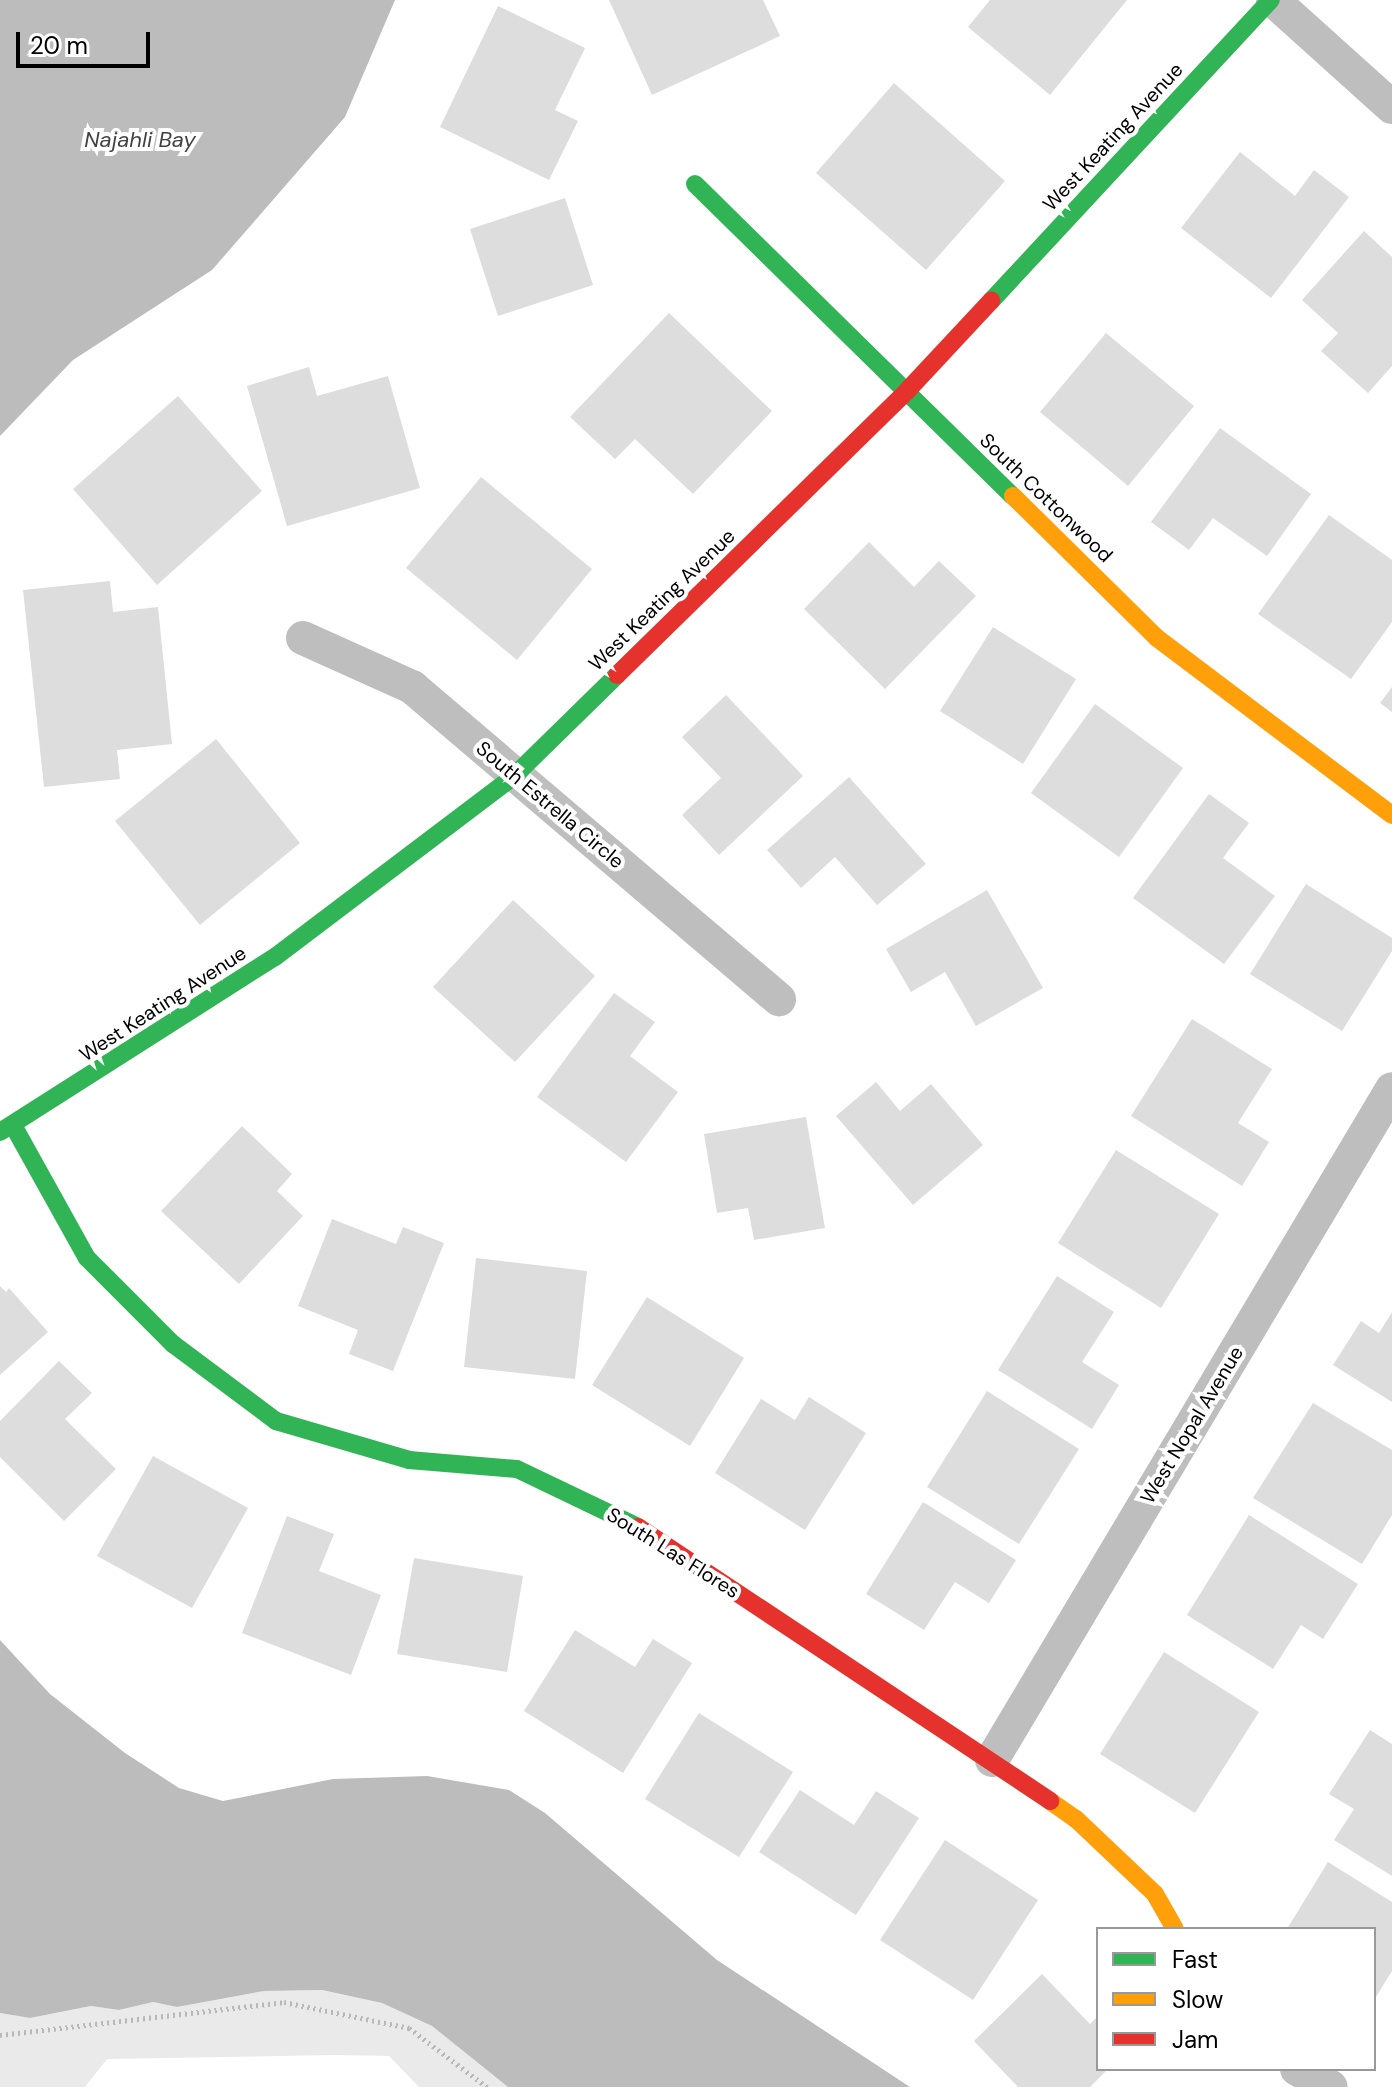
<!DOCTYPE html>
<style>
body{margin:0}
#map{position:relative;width:1392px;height:2087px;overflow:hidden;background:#fff;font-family:"DM Sans",sans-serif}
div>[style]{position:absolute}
.green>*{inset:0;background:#eaeaea}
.water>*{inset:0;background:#bcbcbc}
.building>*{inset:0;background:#ddd}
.path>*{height:5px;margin-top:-2.5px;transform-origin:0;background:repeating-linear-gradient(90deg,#b8b8b8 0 2px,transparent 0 6px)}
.street>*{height:34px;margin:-17px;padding:0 17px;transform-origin:17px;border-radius:17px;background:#bebebe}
.fast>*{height:18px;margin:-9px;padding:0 9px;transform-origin:9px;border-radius:9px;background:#30b455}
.slow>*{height:18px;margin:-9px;padding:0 9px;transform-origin:9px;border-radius:9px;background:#ff9f0a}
.jam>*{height:18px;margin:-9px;padding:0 9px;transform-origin:9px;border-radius:9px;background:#e5322d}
span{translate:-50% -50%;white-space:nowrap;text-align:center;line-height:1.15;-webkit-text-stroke:8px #fff;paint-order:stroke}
.street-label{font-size:20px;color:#000}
.water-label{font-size:22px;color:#414141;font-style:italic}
.legend{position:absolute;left:1096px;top:1927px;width:280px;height:144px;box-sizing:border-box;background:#fff;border:2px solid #999;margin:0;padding:10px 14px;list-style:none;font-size:24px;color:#000}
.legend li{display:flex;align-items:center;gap:16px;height:40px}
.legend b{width:40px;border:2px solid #999}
.scale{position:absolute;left:16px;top:32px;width:134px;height:36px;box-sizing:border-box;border:4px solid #000;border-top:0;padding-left:10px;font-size:24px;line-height:28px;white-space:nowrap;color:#000;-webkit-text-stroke:6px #fff;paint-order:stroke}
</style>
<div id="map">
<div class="green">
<div style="clip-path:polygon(322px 1990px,382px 2003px,432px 2026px,508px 2087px,419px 2087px,389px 2056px,335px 2055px,107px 2059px,85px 2087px,0 2087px,0 2013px,30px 2018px,91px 2006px,119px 2010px,153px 2002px,177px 2007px,264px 1991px)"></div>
</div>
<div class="water">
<div style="clip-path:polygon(0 0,395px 0,345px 117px,212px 270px,73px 360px,0 436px)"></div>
<div style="clip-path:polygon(0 1640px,50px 1694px,125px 1753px,179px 1788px,223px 1801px,333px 1779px,427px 1776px,509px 1790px,545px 1813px,717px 1960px,910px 2087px,508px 2087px,432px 2026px,382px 2003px,322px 1990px,264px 1991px,177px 2007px,153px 2002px,119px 2010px,91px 2006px,30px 2018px,0 2013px)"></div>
</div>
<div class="building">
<div style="clip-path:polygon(609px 0,763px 0,780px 36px,652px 95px)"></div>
<div style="clip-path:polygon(990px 0,1127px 0,1050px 95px,968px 27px)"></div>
<div style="clip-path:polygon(498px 6px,585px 48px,555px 110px,578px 121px,549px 180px,440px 127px)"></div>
<div style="clip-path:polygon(894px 83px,1005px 181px,926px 270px,816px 173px)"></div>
<div style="clip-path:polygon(1240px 152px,1295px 196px,1314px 170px,1349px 197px,1271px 298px,1181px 228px)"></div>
<div style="clip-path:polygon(565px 198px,593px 285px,498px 316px,470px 229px)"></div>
<div style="clip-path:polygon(1364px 231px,1392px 257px,1392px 366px,1368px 393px,1321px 351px,1338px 333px,1302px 300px)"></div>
<div style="clip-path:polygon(669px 313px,772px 411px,693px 494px,635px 439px,615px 459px,570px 417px)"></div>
<div style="clip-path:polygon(1106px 333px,1194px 406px,1128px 486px,1040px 412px)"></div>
<div style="clip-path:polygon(309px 367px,317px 396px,388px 376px,420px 488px,287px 526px,247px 386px)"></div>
<div style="clip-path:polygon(178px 396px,262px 491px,157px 585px,73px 489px)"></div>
<div style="clip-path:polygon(1220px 428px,1311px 494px,1267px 556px,1213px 518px,1189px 550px,1151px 522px)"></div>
<div style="clip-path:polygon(481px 477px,592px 569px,517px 660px,406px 568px)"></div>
<div style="clip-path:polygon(1329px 515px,1392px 560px,1392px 622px,1351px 679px,1258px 614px)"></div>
<div style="clip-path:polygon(869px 542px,914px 587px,939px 561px,976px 596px,885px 689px,804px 609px)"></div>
<div style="clip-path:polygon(110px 581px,113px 612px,158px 607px,172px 744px,117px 750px,120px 779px,44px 787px,23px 590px)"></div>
<div style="clip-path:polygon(993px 627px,1076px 679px,1023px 764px,940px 711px)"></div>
<div style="clip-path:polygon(1392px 687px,1392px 712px,1380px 703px)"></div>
<div style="clip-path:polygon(726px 695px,803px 776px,719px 855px,682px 815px,721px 778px,682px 737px)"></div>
<div style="clip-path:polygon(1095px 704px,1183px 768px,1119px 857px,1031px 793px)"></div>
<div style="clip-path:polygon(216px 739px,300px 843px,200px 925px,115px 821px)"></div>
<div style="clip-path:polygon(849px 777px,926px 864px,877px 905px,835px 857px,801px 888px,767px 850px)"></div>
<div style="clip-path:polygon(1209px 794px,1249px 823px,1223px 858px,1275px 896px,1224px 964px,1133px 898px)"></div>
<div style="clip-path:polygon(1306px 884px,1392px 938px,1392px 951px,1342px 1031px,1250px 974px)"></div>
<div style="clip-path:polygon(987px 890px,1043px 988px,976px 1026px,945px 972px,911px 992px,886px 949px)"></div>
<div style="clip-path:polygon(513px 900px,595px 976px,515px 1062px,433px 987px)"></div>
<div style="clip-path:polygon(614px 993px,655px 1022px,630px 1056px,678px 1092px,626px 1162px,537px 1097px)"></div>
<div style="clip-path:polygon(1192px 1019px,1272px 1069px,1238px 1123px,1269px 1142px,1242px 1186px,1131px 1116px)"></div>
<div style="clip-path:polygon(876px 1082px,900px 1111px,931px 1084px,983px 1145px,913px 1205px,836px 1116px)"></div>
<div style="clip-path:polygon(806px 1117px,825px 1228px,754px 1240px,748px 1208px,717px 1213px,704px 1134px)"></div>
<div style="clip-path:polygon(242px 1126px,292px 1174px,277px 1191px,303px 1216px,239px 1284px,161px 1211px)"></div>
<div style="clip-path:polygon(1116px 1150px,1219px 1214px,1161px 1308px,1058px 1243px)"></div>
<div style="clip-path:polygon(332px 1219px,396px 1244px,403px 1227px,444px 1243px,393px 1371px,349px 1354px,358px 1330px,298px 1306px)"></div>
<div style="clip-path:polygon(476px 1258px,587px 1271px,575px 1379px,464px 1367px)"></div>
<div style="clip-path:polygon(1057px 1276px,1114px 1312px,1082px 1362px,1119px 1385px,1092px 1429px,998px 1370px)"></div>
<div style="clip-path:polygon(0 1286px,6px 1292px,9px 1288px,48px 1332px,0 1375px)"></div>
<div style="clip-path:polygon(647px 1297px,744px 1358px,690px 1446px,592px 1385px)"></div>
<div style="clip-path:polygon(1392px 1312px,1392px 1402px,1333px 1365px,1361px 1321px,1379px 1333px)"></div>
<div style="clip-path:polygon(59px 1361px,92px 1393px,65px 1419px,116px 1469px,64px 1521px,0 1457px,0 1421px)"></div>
<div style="clip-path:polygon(987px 1391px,1079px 1449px,1019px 1544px,927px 1487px)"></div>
<div style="clip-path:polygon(809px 1397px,866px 1433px,805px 1530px,715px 1473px,761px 1399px,795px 1420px)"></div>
<div style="clip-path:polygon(1313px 1403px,1392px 1450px,1392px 1515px,1362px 1564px,1253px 1498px)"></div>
<div style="clip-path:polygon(153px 1456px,248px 1508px,192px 1608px,97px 1556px)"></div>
<div style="clip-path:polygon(923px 1502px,1016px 1560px,989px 1603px,955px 1582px,924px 1630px,866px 1594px)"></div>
<div style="clip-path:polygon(1249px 1515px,1358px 1584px,1323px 1639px,1301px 1625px,1273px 1669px,1187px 1615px)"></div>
<div style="clip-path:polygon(287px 1516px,334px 1534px,319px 1571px,381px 1595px,351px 1675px,242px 1633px)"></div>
<div style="clip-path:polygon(414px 1558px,523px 1576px,507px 1672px,397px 1654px)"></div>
<div style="clip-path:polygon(575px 1630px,635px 1667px,653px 1639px,692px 1663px,623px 1773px,524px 1711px)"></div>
<div style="clip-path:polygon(1164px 1652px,1259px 1712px,1195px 1813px,1100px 1754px)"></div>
<div style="clip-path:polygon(699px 1713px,793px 1772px,739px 1857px,645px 1799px)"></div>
<div style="clip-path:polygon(1370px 1730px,1392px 1744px,1392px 1876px,1334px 1840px,1354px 1809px,1329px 1794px)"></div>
<div style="clip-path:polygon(800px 1790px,854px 1825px,876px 1791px,919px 1818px,856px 1915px,759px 1852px)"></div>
<div style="clip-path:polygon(945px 1840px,1038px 1900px,973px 2000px,880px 1940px)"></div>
<div style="clip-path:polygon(1328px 1862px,1392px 1902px,1392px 1971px,1374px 2000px,1374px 1929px,1287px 1929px)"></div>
<div style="clip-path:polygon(1042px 1974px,1090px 2024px,1098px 2016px,1098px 2069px,1108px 2069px,1090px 2087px,1018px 2087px,974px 2041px)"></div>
</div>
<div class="path">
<div style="left:0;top:2035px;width:286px;rotate:-6.6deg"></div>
<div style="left:284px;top:2002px;width:128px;rotate:11.7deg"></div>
<div style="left:409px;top:2028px;width:98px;rotate:37.1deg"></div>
</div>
<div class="street">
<div style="left:1273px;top:0;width:160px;rotate:42deg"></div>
<div style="left:303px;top:638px;width:120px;rotate:24.2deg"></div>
<div style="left:412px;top:687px;width:482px;rotate:40.4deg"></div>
<div style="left:992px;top:1760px;width:781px;rotate:-59.2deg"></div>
<div style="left:1297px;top:2069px;width:38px;rotate:28deg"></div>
</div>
<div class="fast">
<div style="left:695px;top:184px;width:445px;rotate:44.5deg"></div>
<div style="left:991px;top:301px;width:411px;rotate:-47.1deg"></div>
<div style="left:14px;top:1127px;width:150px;rotate:60.9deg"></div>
<div style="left:87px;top:1258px;width:122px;rotate:45deg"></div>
<div style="left:173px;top:1344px;width:129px;rotate:36.8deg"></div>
<div style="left:276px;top:1421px;width:139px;rotate:16.3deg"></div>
<div style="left:409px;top:1460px;width:108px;rotate:4.8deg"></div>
<div style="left:517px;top:1469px;width:134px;rotate:25.6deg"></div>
<div style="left:0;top:1132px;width:326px;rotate:-32.5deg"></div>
<div style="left:275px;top:957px;width:300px;rotate:-37.1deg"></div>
<div style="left:514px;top:776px;width:144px;rotate:-44.4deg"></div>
</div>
<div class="slow">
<div style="left:1013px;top:496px;width:202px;rotate:44.6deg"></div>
<div style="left:1157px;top:638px;width:294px;rotate:37deg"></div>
<div style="left:1050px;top:1801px;width:32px;rotate:35deg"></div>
<div style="left:1076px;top:1819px;width:109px;rotate:43.5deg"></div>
<div style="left:1155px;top:1894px;width:40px;rotate:60.3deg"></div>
</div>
<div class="jam">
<div style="left:617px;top:675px;width:404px;rotate:-44.4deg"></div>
<div style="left:906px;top:392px;width:125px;rotate:-47deg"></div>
<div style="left:638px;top:1527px;width:495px;rotate:33.6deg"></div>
</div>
<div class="street-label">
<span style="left:1113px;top:137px;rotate:-47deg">West Keating Avenue</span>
<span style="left:1046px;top:498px;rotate:44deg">South Cottonwood</span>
<span style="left:662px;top:600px;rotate:-44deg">West Keating Avenue</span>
<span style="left:550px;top:805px;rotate:40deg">South Estrella Circle</span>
<span style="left:163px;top:1004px;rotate:-33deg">West Keating Avenue</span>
<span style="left:1192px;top:1425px;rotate:-59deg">West Nopal Avenue</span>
<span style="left:673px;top:1553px;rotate:32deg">South Las Flores</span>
</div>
<div class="water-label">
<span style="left:140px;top:140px">Najahli Bay</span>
</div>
<ul class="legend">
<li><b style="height:10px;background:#30b455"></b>Fast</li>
<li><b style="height:10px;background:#ff9f0a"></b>Slow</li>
<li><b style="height:10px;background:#e5322d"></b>Jam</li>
</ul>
<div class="scale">20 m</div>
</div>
